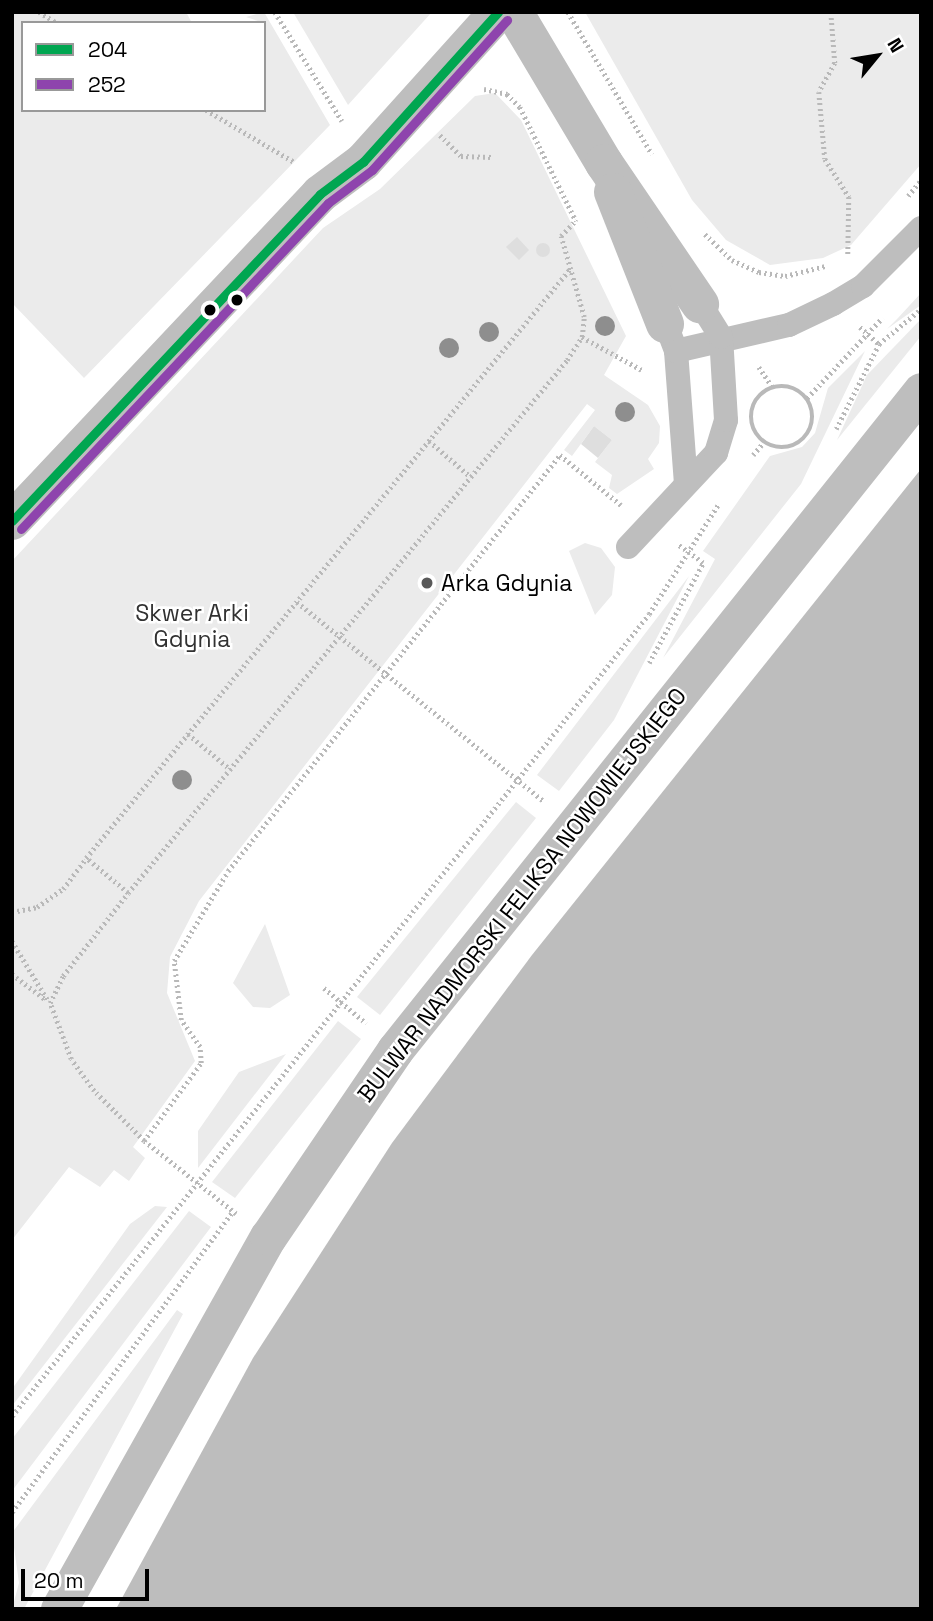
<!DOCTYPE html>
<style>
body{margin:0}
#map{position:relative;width:933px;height:1621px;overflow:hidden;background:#fff;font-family:"Space Grotesk",sans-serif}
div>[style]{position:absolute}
.green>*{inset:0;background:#ebebeb}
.water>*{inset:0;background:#bdbdbd}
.building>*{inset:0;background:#dedede}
.round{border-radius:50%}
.path>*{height:4.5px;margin-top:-2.25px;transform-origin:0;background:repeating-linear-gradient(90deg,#b9b9b9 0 2px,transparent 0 5.5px)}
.path>.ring{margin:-2.25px;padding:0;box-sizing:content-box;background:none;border:4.5px solid #b9b9b9;border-radius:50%}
.service>*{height:24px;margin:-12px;padding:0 12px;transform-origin:12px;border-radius:12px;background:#bebebe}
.pedestrian>*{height:37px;margin:-18.5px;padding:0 18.5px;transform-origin:18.5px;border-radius:18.5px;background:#bebebe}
.minor>*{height:38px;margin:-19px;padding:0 19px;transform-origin:19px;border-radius:19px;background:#bebebe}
.bus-1>*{height:9px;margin:-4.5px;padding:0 4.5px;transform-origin:4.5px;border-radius:4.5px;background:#00a651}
.bus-2>*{height:9px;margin:-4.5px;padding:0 4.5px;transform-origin:4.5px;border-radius:4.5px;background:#8e44ad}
.trees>*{width:20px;height:20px;margin:-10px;border-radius:50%;background:#8e8e8e}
.dots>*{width:19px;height:19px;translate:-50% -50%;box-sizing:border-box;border:4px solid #fff;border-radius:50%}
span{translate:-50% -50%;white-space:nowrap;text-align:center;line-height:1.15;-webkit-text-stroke:5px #fff;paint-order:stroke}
.poi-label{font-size:23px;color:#000}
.left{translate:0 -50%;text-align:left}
.park-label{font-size:23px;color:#313131}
.street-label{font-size:23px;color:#000}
.frame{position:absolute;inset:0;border:14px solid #000;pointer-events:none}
.legend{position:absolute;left:21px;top:21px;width:245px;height:91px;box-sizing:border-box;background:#fff;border:2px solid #999;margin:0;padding:9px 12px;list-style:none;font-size:21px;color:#000}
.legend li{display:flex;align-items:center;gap:14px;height:35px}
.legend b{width:35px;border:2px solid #999}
.north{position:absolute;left:842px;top:21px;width:70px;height:70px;-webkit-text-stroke:5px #fff;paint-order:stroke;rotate:60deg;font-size:19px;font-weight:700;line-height:28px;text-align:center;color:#000}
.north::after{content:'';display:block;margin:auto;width:24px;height:32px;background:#000;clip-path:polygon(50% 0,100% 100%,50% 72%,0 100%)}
.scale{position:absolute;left:21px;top:1569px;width:128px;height:32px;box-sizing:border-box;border:4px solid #000;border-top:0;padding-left:9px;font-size:21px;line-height:24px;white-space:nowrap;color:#000;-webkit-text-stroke:5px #fff;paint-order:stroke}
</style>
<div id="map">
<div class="green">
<div style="clip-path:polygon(12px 12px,186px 12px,192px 23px,23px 23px,23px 110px,264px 110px,264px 23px,246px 17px,264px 12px,330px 125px,84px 378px,12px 303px)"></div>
<div style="clip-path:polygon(293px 12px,432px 12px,348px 105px)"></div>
<div style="clip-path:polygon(585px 12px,921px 12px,921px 164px,851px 245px,823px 258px,770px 265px,726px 240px,692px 200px)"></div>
<div style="clip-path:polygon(495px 93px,521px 120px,626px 336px,604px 375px,648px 405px,660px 426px,659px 443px,648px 459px,654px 469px,617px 494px,609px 488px,612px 475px,595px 462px,612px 440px,594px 426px,572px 456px,564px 450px,595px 410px,587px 404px,199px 901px,170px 957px,167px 993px,195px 1061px,133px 1147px,145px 1158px,129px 1181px,114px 1170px,100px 1187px,69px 1167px,12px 1240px,12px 561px,323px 228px,380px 189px,475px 96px)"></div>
<div style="clip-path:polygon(921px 293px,921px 305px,887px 329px,898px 318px)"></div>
<div style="clip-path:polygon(921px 319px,921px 336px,837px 440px,867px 375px)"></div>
<div style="clip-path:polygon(865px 351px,801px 484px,663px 658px,715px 559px,703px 551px,770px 456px,802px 447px,815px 433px,828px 388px)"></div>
<div style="clip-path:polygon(585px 543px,601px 548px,615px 567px,612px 595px,595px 615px,569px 551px)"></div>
<div style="clip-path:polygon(689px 576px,614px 720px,559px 791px,537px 775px)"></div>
<div style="clip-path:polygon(516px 802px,536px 818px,380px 1015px,357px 997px)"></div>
<div style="clip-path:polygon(265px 924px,290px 995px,270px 1008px,253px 1007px,233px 983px)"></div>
<div style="clip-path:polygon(338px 1021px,361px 1039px,235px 1198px,212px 1182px)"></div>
<div style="clip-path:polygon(286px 1054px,198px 1168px,198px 1131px,239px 1072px)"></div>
<div style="clip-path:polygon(155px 1206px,167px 1207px,12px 1406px,12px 1389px,130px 1224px)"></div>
<div style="clip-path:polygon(189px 1211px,211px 1227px,12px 1491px,12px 1439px)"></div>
<div style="clip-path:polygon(177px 1310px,183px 1314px,24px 1609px,12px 1609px,19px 1583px,12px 1533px)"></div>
</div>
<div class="water">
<div style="clip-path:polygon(921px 469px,921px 1609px,116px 1609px,253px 1358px,392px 1143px,532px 955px)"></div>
</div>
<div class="building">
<div style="clip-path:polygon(517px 237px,529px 250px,519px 260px,506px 247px)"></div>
<div class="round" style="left:536px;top:243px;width:14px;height:14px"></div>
<div style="clip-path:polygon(594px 426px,612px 440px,598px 458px,581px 444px)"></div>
</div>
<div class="path">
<div style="left:39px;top:12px;width:21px;rotate:31deg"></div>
<div style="left:275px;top:12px;width:128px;rotate:58.4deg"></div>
<div style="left:568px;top:12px;width:165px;rotate:59.4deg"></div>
<div style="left:831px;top:12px;width:51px;rotate:85.5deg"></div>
<div style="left:835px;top:63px;width:33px;rotate:119deg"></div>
<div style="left:819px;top:92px;width:67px;rotate:84.9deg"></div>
<div style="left:825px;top:159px;width:45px;rotate:57.7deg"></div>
<div style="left:849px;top:197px;width:57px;rotate:91deg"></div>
<div style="left:484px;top:89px;width:24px;rotate:12deg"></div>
<div style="left:507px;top:94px;width:18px;rotate:45deg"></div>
<div style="left:520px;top:107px;width:127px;rotate:63.8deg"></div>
<div style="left:206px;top:110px;width:104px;rotate:30.5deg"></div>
<div style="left:440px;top:135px;width:30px;rotate:45deg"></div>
<div style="left:461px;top:156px;width:30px;rotate:2deg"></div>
<div style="left:908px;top:196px;width:21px;rotate:-51deg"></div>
<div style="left:705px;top:234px;width:37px;rotate:44deg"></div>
<div style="left:732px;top:260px;width:30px;rotate:24deg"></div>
<div style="left:759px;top:272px;width:26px;rotate:9deg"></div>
<div style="left:785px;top:276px;width:41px;rotate:-14deg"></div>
<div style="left:860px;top:327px;width:25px;rotate:42deg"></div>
<div style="left:582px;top:337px;width:68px;rotate:28.8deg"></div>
<div style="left:759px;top:367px;width:23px;rotate:56deg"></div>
<div class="ring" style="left:751px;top:386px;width:57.5px;height:57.5px"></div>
<div style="left:807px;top:398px;width:110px;rotate:-46.8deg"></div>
<div style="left:836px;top:429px;width:95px;rotate:-63.2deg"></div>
<div style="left:879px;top:344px;width:55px;rotate:-39.8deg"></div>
<div style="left:429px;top:441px;width:55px;rotate:40.6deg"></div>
<div style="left:753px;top:455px;width:17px;rotate:-50deg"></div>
<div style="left:297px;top:602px;width:317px;rotate:38.9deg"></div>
<div style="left:649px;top:663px;width:114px;rotate:-61.6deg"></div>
<div style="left:703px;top:563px;width:32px;rotate:-144deg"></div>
<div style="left:188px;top:734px;width:55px;rotate:39.8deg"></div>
<div style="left:128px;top:893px;width:55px;rotate:-140.2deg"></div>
<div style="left:86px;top:858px;width:762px;rotate:-50.59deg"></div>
<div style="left:12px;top:912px;width:25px;rotate:-11deg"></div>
<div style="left:37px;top:907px;width:32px;rotate:-35deg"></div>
<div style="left:63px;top:889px;width:39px;rotate:-53deg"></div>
<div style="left:12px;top:941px;width:71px;rotate:58.8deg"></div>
<div style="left:12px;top:974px;width:43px;rotate:37.4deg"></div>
<div style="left:324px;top:988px;width:55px;rotate:39.8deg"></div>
<div style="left:144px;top:1141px;width:97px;rotate:-53.8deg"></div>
<div style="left:201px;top:1063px;width:16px;rotate:-94deg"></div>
<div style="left:200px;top:1047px;width:33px;rotate:-125deg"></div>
<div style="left:181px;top:1020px;width:59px;rotate:-96.8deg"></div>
<div style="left:174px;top:961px;width:105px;rotate:-59deg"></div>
<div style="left:228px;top:871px;width:532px;rotate:-51.41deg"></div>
<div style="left:560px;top:455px;width:79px;rotate:39.3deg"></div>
<div style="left:236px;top:1214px;width:117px;rotate:-141.6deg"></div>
<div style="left:144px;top:1141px;width:71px;rotate:-135deg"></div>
<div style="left:94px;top:1091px;width:39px;rotate:-126deg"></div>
<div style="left:71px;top:1059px;width:60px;rotate:-110.6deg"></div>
<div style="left:50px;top:1003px;width:30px;rotate:-64deg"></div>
<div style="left:63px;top:976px;width:105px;rotate:-51.9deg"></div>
<div style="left:128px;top:893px;width:691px;rotate:-50.52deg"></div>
<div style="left:567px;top:360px;width:27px;rotate:-57deg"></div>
<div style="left:582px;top:337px;width:20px;rotate:-84deg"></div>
<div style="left:584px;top:317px;width:84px;rotate:-105.9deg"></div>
<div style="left:561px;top:236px;width:22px;rotate:-47deg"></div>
<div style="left:12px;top:1416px;width:1024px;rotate:-51.54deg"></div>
<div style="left:649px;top:614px;width:129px;rotate:-57.7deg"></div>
<div style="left:12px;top:1512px;width:372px;rotate:-53.7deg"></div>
</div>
<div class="service">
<div style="left:670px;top:335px;width:17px;rotate:69deg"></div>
<div style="left:676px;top:351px;width:132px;rotate:85.7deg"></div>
<div style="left:676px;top:351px;width:116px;rotate:-13deg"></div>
<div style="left:789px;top:325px;width:49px;rotate:-25.5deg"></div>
<div style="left:833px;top:304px;width:35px;rotate:-31deg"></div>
<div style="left:863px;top:286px;width:82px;rotate:-45deg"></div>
<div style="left:628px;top:547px;width:129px;rotate:-46.9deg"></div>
<div style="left:716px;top:453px;width:34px;rotate:-73deg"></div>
<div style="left:726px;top:420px;width:83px;rotate:-93.4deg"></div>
<div style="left:721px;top:337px;width:39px;rotate:-122deg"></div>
</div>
<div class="pedestrian">
<div style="left:59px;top:1609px;width:427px;rotate:-60.7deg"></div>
<div style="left:268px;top:1237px;width:226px;rotate:-55.8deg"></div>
<div style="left:395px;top:1050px;width:843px;rotate:-51.4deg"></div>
</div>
<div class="minor">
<div style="left:514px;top:12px;width:176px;rotate:59.2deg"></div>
<div style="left:604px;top:163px;width:171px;rotate:55.8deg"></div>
<div style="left:613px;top:192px;width:142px;rotate:68.5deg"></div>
<div style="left:12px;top:521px;width:449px;rotate:-46.7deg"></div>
<div style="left:320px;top:194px;width:54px;rotate:-36.7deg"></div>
<div style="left:363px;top:162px;width:202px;rotate:-48deg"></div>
</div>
<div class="bus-1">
<div style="left:12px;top:521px;width:449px;rotate:-46.7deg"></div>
<div style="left:320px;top:194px;width:54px;rotate:-36.7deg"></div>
<div style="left:363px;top:162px;width:202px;rotate:-48deg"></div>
</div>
<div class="bus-2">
<div style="left:21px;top:529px;width:448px;rotate:-46.7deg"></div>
<div style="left:328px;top:203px;width:55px;rotate:-36.9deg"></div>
<div style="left:372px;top:170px;width:202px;rotate:-48deg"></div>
</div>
<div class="trees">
<div style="left:605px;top:326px"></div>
<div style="left:489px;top:332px"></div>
<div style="left:449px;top:348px"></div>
<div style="left:625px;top:412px"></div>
<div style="left:182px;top:780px"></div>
</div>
<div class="dots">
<div style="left:237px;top:300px;background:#000"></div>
<div style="left:210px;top:310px;background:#000"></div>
<div style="left:427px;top:583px;background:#595959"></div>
</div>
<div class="poi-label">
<span class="left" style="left:441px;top:583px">Arka Gdynia</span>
</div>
<div class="park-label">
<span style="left:192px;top:626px">Skwer Arki<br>Gdynia</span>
</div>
<div class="street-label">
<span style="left:522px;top:895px;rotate:-52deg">BULWAR NADMORSKI FELIKSA NOWOWIEJSKIEGO</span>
</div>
<div class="frame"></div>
<ul class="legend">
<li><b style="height:9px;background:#00a651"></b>204</li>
<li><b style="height:9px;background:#8e44ad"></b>252</li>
</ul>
<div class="north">N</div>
<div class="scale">20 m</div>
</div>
